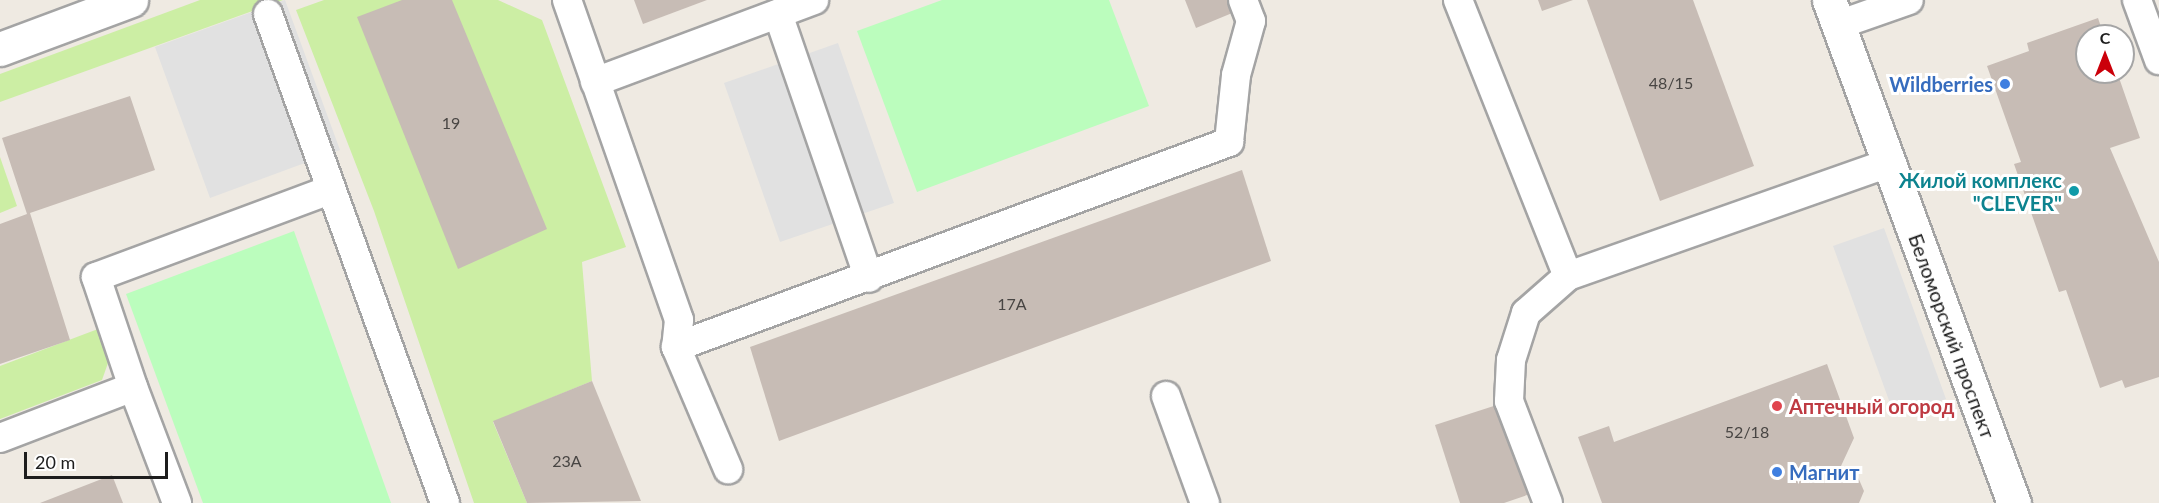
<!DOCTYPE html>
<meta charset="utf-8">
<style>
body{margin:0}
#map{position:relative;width:2159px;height:503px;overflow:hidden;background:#efeae2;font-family:Lato,sans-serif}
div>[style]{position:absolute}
.grass>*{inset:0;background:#cceea4}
.park>*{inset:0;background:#bbfdbd}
.parking>*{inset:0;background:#e1e1e1}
.building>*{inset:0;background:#c7bcb5}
.roads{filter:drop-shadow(2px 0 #a4a4a4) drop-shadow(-2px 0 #a4a4a4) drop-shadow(0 2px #a4a4a4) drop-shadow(0 -2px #a4a4a4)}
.lane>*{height:28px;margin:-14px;padding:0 14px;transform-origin:14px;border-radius:14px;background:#fff}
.street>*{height:33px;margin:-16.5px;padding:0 16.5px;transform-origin:16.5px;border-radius:16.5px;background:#fff}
.dots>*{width:16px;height:16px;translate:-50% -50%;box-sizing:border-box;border:3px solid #fff;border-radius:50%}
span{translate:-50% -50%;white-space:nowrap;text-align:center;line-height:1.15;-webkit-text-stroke:6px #fff;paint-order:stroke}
.number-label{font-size:16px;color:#484543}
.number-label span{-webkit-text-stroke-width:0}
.shop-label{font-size:20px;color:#366cbe;font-weight:700}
.right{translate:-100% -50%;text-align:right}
.left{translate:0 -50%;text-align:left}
.culture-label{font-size:20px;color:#0d838f;font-weight:700}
.street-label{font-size:20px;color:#1d1d1d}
.health-label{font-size:20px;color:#be3a42;font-weight:700}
.north{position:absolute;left:2075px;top:24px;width:60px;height:60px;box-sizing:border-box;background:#fff;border:2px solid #a5a5a5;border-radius:50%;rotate:0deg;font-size:16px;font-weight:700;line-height:24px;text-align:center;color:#1d1d1d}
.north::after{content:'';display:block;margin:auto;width:21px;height:27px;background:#cb000a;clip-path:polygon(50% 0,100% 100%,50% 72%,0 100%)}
.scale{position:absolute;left:24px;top:452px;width:144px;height:27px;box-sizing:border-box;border:3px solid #1d1d1d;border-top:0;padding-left:8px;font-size:18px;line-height:21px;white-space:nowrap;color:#1d1d1d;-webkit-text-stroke:4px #fff;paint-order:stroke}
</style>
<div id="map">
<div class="grass">
<div style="clip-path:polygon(200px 0,283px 0,0 102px,0 74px)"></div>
<div style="clip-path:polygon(324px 0,498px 0,542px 20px,626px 247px,582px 262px,592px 381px,493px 422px,527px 503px,474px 503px,374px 211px,296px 10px)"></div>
<div style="clip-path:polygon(0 157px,17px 206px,0 213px)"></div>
<div style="clip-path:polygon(98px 329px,108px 363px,102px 380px,0 419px,0 366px)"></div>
</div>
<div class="park">
<div style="clip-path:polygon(942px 0,1109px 0,1149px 106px,917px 192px,857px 31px)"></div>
<div style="clip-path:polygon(294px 231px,391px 503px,203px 503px,126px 294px)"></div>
</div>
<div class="parking">
<div style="clip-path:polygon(285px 0,340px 150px,210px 198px,155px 47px)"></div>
<div style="clip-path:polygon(838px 43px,894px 203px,780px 242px,724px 83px)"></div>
<div style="clip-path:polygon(1884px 228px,1946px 399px,1895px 417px,1833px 246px)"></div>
</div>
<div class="building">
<div style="clip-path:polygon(402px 0,452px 0,547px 229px,458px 269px,357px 17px)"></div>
<div style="clip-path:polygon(634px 0,707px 0,643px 24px)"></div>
<div style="clip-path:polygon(1185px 0,1233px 0,1237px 11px,1196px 28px)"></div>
<div style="clip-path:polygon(1538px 0,1573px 0,1542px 11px)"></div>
<div style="clip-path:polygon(1587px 0,1693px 0,1754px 166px,1660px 201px)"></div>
<div style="clip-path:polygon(2098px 18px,2104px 36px,2087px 36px,2087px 72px,2117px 72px,2140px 138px,2110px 148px,2159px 262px,2159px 377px,2125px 388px,2122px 380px,2100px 388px,2066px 290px,2059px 292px,2014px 164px,2021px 162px,1987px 66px,2029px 51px,2027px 43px)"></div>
<div style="clip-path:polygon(130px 96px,155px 170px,30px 213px,70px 340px,0 364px,0 224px,27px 214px,2px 138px)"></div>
<div style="clip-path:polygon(1242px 170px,1271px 261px,779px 441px,750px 347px)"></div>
<div style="clip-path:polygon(1827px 364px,1854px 438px,1841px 466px,1857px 475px,1864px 491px,1859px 503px,1602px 503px,1578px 437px,1609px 426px,1614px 442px)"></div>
<div style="clip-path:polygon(592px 381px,641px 501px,527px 503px,493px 421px)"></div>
<div style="clip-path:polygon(1503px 403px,1533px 493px,1504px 503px,1460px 503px,1435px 425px)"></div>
<div style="clip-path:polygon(112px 475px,123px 503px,40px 503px)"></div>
</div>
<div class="roads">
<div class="lane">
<div style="left:567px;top:0;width:339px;rotate:70.7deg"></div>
<div style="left:679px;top:320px;width:27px;rotate:96deg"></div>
<div style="left:676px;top:347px;width:133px;rotate:66.9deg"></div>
<div style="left:1458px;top:0;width:297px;rotate:68.3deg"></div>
<div style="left:1568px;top:276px;width:56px;rotate:138.6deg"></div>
<div style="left:1526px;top:313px;width:49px;rotate:107.7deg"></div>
<div style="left:1511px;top:360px;width:41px;rotate:92.8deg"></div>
<div style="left:1509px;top:401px;width:109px;rotate:69.1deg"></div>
<div style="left:2137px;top:0;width:64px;rotate:69.9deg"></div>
<div style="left:268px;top:14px;width:520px;rotate:70.1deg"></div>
<div style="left:778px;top:14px;width:279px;rotate:71deg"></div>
<div style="left:1838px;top:25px;width:75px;rotate:-19.4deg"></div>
<div style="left:595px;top:82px;width:234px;rotate:-20.5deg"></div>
<div style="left:1568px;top:276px;width:340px;rotate:-19.4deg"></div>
<div style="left:676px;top:347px;width:590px;rotate:-20.34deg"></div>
<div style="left:1229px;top:142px;width:67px;rotate:-84deg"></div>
<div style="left:1236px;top:75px;width:56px;rotate:-74.5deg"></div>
<div style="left:1251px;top:21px;width:22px;rotate:-111deg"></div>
<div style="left:133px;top:387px;width:124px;rotate:69.2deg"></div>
<div style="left:1166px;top:396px;width:114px;rotate:70deg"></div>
<div style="left:0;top:438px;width:142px;rotate:-21deg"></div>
<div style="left:133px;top:387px;width:116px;rotate:-108.6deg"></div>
<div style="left:96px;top:277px;width:250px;rotate:-20.4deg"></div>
</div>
<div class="street">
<div style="left:1829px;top:0;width:536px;rotate:69.81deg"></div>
<div style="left:0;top:49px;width:140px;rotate:-20.5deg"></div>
</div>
</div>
<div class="dots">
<div style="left:2005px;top:84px;background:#3f7fe0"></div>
<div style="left:2074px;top:191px;background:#0f9aa8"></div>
<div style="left:1777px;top:406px;background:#e0444e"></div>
<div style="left:1777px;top:472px;background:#3f7fe0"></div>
</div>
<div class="number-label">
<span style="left:1671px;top:83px">48/15</span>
<span style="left:451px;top:123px">19</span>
<span style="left:1012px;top:304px">17А</span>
<span style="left:1747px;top:432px">52/18</span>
<span style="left:567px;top:461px">23А</span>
</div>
<div class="shop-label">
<span class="right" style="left:1993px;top:84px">Wildberries</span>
<span class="left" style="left:1789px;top:472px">Магнит</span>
</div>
<div class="culture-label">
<span class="right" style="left:2062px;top:192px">Жилой комплекс<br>"СLEVER"</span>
</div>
<div class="street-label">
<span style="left:1952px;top:336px;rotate:70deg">Беломорский проспект</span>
</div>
<div class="health-label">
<span class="left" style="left:1789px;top:406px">Аптечный огород</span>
</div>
<div class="north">С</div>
<div class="scale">20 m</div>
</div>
